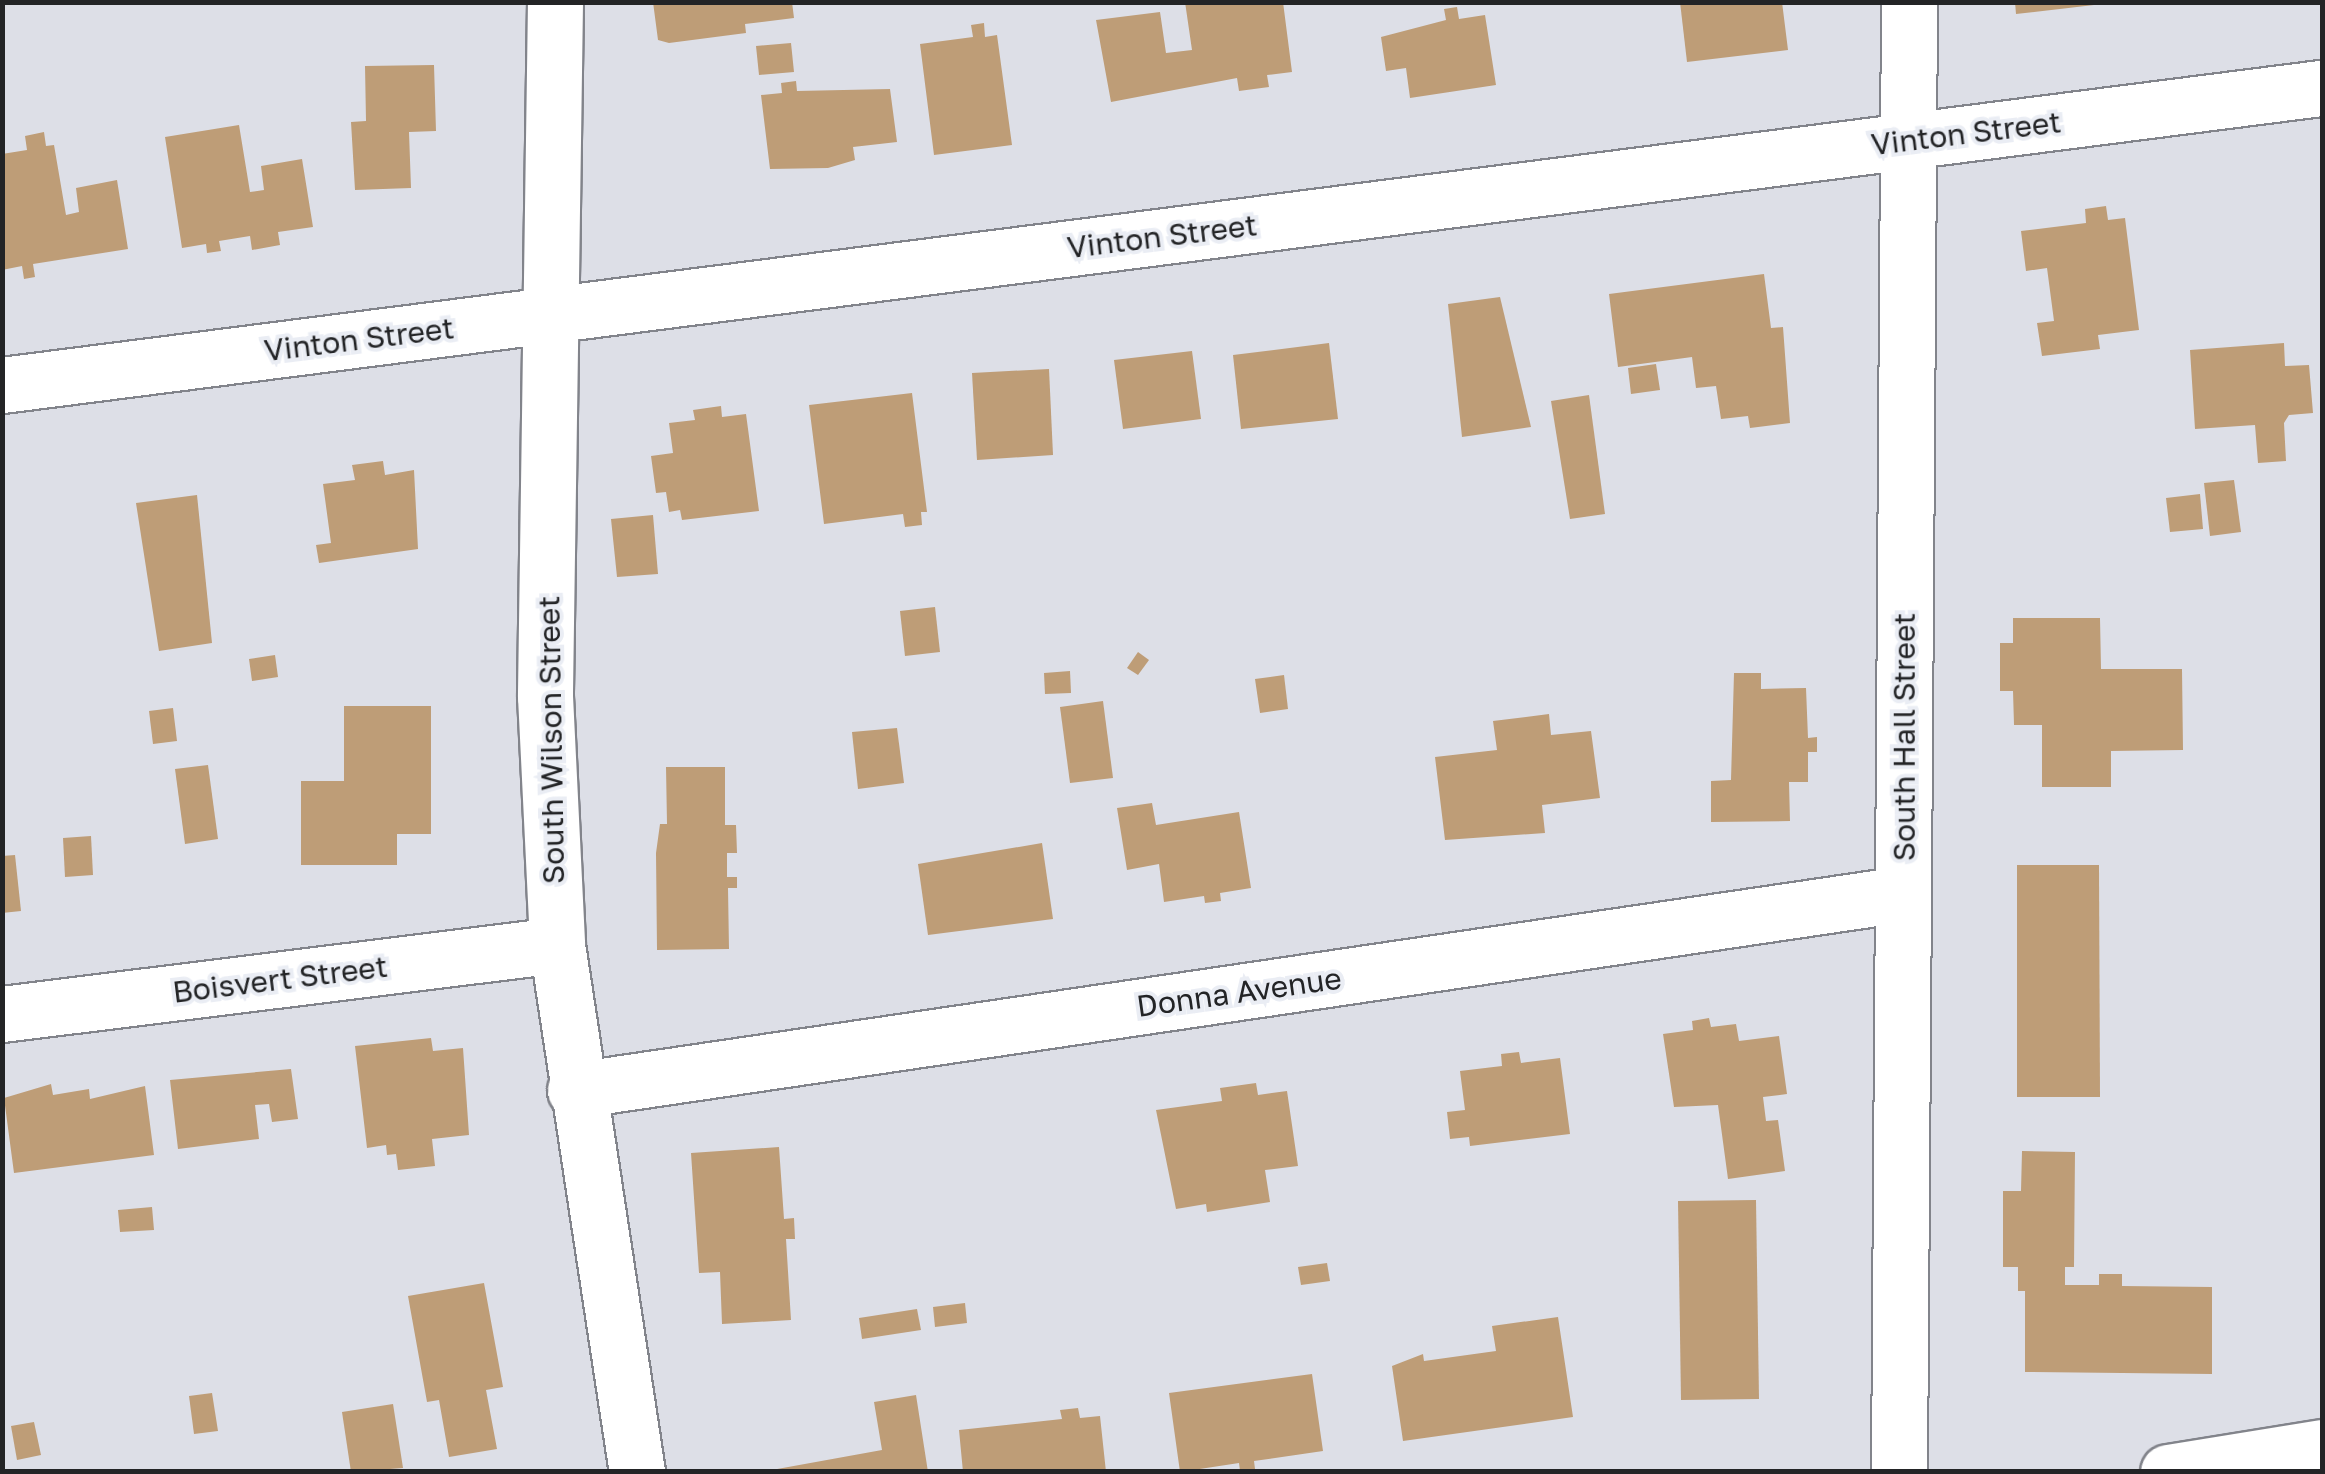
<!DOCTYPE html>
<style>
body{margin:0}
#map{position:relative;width:2325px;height:1474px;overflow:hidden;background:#dddfe7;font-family:"Golos Text",sans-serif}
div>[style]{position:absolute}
.building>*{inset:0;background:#be9d77}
.roads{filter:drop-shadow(2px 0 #82848b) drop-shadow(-2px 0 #82848b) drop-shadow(0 2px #82848b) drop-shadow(0 -2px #82848b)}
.street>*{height:55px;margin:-27.5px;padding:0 27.5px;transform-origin:27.5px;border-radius:27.5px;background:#fff}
span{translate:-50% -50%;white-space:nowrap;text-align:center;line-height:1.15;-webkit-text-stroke:8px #eaedf4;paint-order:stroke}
.street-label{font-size:30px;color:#232426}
.frame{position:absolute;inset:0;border:5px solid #232426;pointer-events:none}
</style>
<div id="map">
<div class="building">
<div style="clip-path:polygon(653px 2px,792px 2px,794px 18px,745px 24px,746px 33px,669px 43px,658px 40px)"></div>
<div style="clip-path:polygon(1185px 2px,1283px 2px,1292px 72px,1267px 75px,1269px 87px,1239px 91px,1237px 78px,1111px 102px,1096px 20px,1160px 12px,1166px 53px,1192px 50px)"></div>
<div style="clip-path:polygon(1680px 2px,1782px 2px,1788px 50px,1687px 62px)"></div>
<div style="clip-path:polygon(2015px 2px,2094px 2px,2094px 5px,2016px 14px)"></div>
<div style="clip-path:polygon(1457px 7px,1459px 19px,1485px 15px,1496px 85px,1410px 98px,1406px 68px,1386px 71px,1381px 37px,1446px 20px,1444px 9px)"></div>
<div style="clip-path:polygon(984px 23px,985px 37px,997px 35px,1012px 145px,934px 155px,920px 44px,973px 37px,971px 25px)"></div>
<div style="clip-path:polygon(791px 43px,794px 72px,759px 75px,756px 46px)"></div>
<div style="clip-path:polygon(434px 65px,436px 131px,409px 132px,411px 188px,355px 190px,351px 122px,366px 121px,365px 66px)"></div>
<div style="clip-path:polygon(796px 81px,797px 91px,890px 89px,897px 142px,853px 147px,855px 160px,828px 168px,770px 169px,761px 95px,782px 93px,781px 83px)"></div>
<div style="clip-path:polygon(239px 125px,250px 192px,264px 190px,261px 166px,302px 159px,313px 227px,278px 232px,280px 245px,252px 250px,250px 236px,219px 241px,221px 251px,207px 253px,206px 244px,182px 248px,165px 137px)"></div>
<div style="clip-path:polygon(44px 132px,46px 146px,54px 145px,66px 215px,79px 212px,76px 188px,117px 180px,128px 249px,33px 264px,35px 277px,24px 279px,22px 266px,2px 270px,2px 154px,27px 150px,25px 136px)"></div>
<div style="clip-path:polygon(2106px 206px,2108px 220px,2125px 218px,2139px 330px,2098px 335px,2100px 349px,2042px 356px,2037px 323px,2054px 321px,2047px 268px,2026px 271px,2021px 231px,2086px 223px,2085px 209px)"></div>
<div style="clip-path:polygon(1764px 274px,1771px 328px,1783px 327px,1790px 423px,1750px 428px,1748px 416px,1721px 419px,1716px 386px,1696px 388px,1692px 357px,1618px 367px,1609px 294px)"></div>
<div style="clip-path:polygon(1500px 297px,1531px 427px,1462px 437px,1448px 304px)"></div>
<div style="clip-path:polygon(1329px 343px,1338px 419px,1241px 429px,1233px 355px)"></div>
<div style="clip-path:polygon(2284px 343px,2285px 366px,2309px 365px,2313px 413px,2289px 415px,2284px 423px,2286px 461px,2258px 463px,2255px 425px,2195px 429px,2190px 350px)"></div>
<div style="clip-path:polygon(1192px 351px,1201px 419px,1123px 429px,1114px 360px)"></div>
<div style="clip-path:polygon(1656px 364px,1660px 390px,1631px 394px,1628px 368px)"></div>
<div style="clip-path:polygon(1049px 369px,1053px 455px,977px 460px,972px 373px)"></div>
<div style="clip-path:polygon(912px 393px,927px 512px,921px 512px,922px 525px,905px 527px,903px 514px,824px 524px,809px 405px)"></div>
<div style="clip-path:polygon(1589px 395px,1605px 514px,1570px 519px,1551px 401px)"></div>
<div style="clip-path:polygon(721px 406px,722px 417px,746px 414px,759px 511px,682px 520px,680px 510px,669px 512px,666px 492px,656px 493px,651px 456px,673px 453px,669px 423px,695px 420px,693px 410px)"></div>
<div style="clip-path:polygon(383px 461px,385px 475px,414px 470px,418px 549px,319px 563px,316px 545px,331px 543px,323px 484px,355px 480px,352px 465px)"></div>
<div style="clip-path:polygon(2234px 480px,2241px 532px,2210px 536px,2204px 483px)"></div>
<div style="clip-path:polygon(2200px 494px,2203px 529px,2170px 532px,2166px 498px)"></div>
<div style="clip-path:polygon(197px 495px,212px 643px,159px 651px,136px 503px)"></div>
<div style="clip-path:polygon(653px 515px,658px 574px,617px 577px,611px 519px)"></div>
<div style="clip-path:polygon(935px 607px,940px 652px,905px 656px,900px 611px)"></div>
<div style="clip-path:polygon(2013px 618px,2100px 618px,2101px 669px,2182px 669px,2183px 750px,2111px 751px,2111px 787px,2042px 787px,2042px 725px,2014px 725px,2013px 691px,2000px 691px,2000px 643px,2013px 643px)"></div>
<div style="clip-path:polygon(1138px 652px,1149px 660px,1138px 675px,1127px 668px)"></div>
<div style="clip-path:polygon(275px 655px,278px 677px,252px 681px,249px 659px)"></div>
<div style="clip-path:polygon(1070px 671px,1071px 693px,1045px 694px,1044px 673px)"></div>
<div style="clip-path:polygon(1734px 673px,1761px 673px,1761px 689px,1806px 688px,1808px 738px,1817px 737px,1817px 752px,1808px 752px,1808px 782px,1789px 782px,1790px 821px,1711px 822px,1711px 781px,1731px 780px)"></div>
<div style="clip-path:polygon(1284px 675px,1288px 709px,1260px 713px,1255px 679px)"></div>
<div style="clip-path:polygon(1103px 701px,1113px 778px,1070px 783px,1060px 707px)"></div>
<div style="clip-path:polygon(344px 706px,431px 706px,431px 834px,397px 834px,397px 865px,301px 865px,301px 781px,344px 781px)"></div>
<div style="clip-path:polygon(173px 708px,177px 741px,153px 744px,149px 711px)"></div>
<div style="clip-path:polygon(1549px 714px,1551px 735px,1591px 731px,1600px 798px,1542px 805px,1545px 833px,1445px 840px,1435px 757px,1497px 750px,1493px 721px)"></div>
<div style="clip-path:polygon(897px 728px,904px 783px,858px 789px,852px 732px)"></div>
<div style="clip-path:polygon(208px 765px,218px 839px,185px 844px,175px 769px)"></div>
<div style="clip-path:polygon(666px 767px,725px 767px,725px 825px,736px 825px,737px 853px,727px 853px,727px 877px,737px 877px,737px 888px,728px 888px,729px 949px,657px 950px,656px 853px,660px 824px,667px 824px)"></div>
<div style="clip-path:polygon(1152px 803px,1156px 825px,1239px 812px,1251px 888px,1220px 893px,1221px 901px,1205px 903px,1204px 896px,1164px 902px,1159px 864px,1127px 870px,1117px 808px)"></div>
<div style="clip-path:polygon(91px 836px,93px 875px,65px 877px,63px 838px)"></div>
<div style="clip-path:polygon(1042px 843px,1053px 919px,928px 935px,918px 864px)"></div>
<div style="clip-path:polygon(15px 855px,21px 911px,2px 913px,2px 856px)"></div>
<div style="clip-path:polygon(2017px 865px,2099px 865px,2100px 1097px,2017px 1097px)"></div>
<div style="clip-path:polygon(1709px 1018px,1711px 1027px,1736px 1024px,1739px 1041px,1779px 1036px,1787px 1094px,1763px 1097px,1766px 1121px,1778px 1120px,1785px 1171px,1728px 1179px,1718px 1105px,1674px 1107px,1663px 1034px,1693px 1030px,1692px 1021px)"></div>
<div style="clip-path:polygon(431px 1038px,433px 1051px,463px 1048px,469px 1135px,432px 1139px,435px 1166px,398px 1170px,396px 1154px,387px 1155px,386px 1145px,367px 1148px,355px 1046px)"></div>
<div style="clip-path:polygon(1519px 1052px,1521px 1063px,1560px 1058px,1570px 1134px,1470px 1146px,1469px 1137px,1450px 1139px,1447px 1112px,1465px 1110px,1460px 1071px,1502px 1066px,1501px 1054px)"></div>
<div style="clip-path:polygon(291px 1069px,298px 1119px,272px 1122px,269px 1104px,255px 1105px,259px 1139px,178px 1149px,170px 1080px)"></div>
<div style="clip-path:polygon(1256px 1083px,1258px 1095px,1287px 1091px,1298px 1166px,1265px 1170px,1270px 1202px,1207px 1212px,1206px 1204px,1176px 1209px,1156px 1110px,1222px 1101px,1220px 1088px)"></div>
<div style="clip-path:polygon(51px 1084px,53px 1095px,89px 1089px,90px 1099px,145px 1086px,154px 1155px,14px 1173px,4px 1098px)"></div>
<div style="clip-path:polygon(779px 1147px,784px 1219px,794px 1218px,795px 1239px,786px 1239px,791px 1320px,722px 1324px,720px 1272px,699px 1273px,691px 1153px)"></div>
<div style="clip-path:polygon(2022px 1151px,2075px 1152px,2074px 1267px,2065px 1267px,2065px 1285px,2099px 1285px,2099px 1274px,2122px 1274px,2122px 1286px,2212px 1287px,2212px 1374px,2025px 1372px,2025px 1291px,2018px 1291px,2018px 1267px,2003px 1267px,2003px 1191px,2021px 1191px)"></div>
<div style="clip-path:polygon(1756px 1200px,1759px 1399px,1681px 1400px,1678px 1201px)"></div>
<div style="clip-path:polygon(152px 1207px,154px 1230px,120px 1232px,118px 1210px)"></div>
<div style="clip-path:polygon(1327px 1263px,1330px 1281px,1301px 1285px,1298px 1267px)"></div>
<div style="clip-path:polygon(484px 1283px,503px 1387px,486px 1390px,497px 1449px,449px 1457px,439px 1400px,427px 1402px,408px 1296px)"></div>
<div style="clip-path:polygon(965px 1303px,967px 1323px,935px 1327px,933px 1307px)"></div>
<div style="clip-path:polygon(917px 1309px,921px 1330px,862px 1339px,859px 1318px)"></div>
<div style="clip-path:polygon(1558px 1317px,1573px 1417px,1403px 1441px,1392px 1366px,1423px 1354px,1424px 1361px,1496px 1351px,1492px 1326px)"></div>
<div style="clip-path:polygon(1312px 1374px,1323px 1451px,1254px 1461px,1255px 1469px,1240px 1471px,1239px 1463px,1180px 1472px,1169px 1393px)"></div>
<div style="clip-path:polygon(212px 1393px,218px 1431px,194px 1434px,189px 1396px)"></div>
<div style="clip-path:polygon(916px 1395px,928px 1472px,761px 1472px,882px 1450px,874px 1402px)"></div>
<div style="clip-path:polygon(393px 1404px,403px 1468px,351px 1472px,342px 1412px)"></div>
<div style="clip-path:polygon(1078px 1408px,1080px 1418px,1100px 1416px,1106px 1472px,963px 1472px,959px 1430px,1062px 1419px,1060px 1410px)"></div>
<div style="clip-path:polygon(34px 1422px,41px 1455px,17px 1460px,11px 1426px)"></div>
</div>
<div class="roads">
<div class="street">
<div style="left:555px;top:2px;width:694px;rotate:90.83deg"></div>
<div style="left:545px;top:696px;width:249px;rotate:87.2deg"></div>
<div style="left:557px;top:945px;width:533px;rotate:81.37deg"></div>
<div style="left:2px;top:385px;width:2339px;rotate:-7.3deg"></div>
<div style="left:2px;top:1014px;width:559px;rotate:-7.09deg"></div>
<div style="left:575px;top:1090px;width:1342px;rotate:-8.4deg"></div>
<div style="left:1899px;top:1472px;width:1470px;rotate:-89.61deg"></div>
<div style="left:2168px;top:1472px;width:156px;rotate:-9.2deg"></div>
</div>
</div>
<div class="street-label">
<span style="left:1966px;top:133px;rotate:-7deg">Vinton Street</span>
<span style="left:1162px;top:236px;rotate:-7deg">Vinton Street</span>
<span style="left:359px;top:339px;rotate:-7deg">Vinton Street</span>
<span style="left:1904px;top:737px;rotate:-90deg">South Hall Street</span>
<span style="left:551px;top:740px;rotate:-91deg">South Wilson Street</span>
<span style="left:280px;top:979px;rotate:-7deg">Boisvert Street</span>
<span style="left:1239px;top:992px;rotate:-8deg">Donna Avenue</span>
</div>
<div class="frame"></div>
</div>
